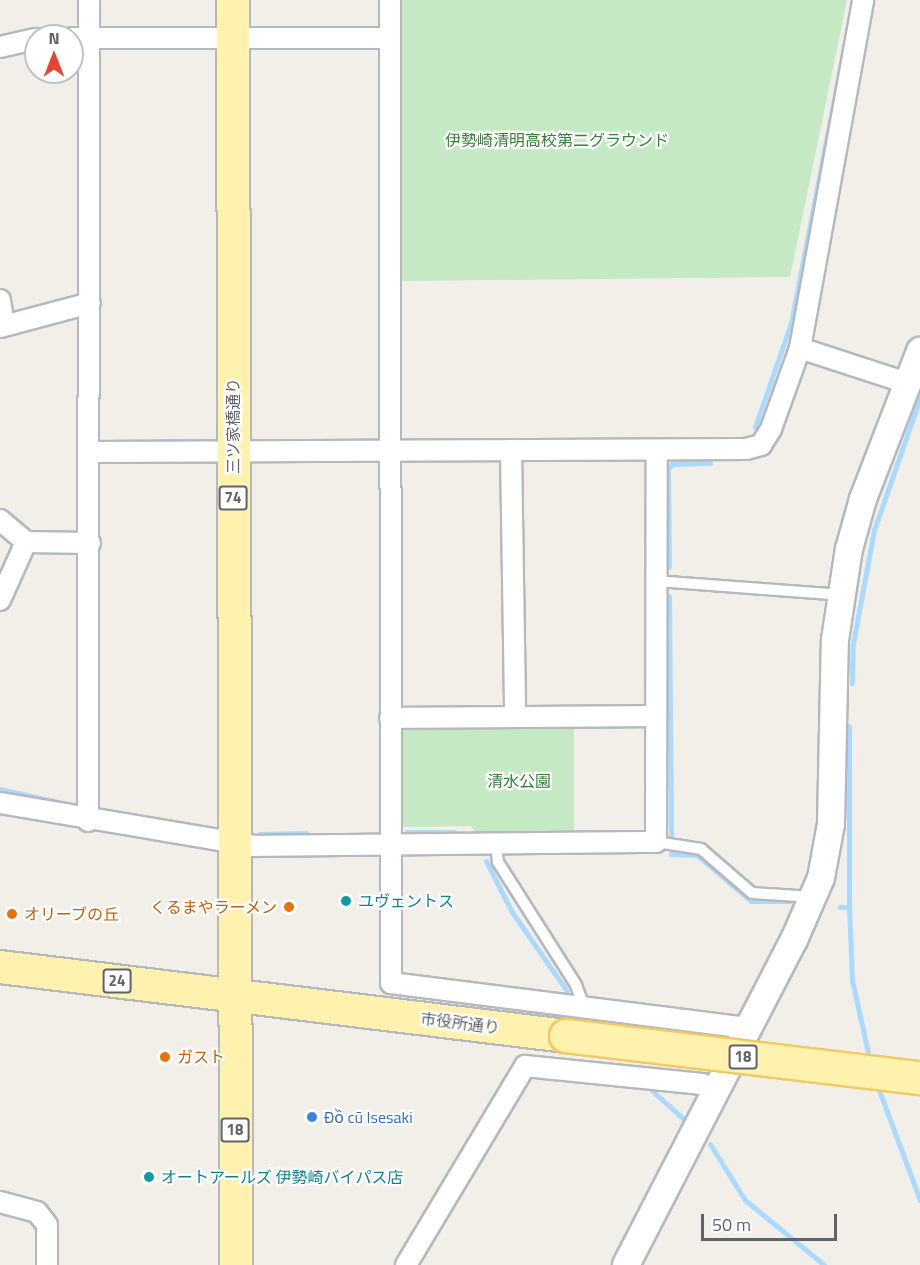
<!DOCTYPE html>
<meta charset="utf-8">
<style>
body{margin:0}
#map{position:relative;width:920px;height:1265px;overflow:hidden;background:#f1efe8;font-family:"Titillium Web","Noto Sans JP",sans-serif}
div>[style]{position:absolute}
.green>*{inset:0;background:#c5e8c5}
.stream>*{height:5px;margin:-2.5px;padding:0 2.5px;transform-origin:2.5px;border-radius:2.5px;background:#aadaff}
.roads{filter:drop-shadow(2px 0 #b5b8bc) drop-shadow(-2px 0 #b5b8bc) drop-shadow(0 2px #b5b8bc) drop-shadow(0 -2px #b5b8bc)}
.service>*{height:10px;margin:-5px;padding:0 5px;transform-origin:5px;border-radius:5px;background:#fff}
.minor>*{height:20px;margin:-10px;padding:0 10px;transform-origin:10px;border-radius:10px;background:#fff}
.tertiary>*{height:26px;margin:-13px;padding:0 13px;transform-origin:13px;border-radius:13px;background:#fff}
.primary>*{height:32px;margin:-16px;padding:0 16px;transform-origin:16px;border-radius:16px;background:#fff2af}
.bridges{filter:drop-shadow(2px 0 #f2c960) drop-shadow(-2px 0 #f2c960) drop-shadow(0 2px #f2c960) drop-shadow(0 -2px #f2c960)}
.primary-bridge>*{height:32px;margin:-16px;padding:0 16px;transform-origin:16px;border-radius:16px;background:#fff2af}
.dots>*{width:16px;height:16px;translate:-50% -50%;box-sizing:border-box;border:3px solid #fff;border-radius:50%}
span{translate:-50% -50%;white-space:nowrap;text-align:center;line-height:1.15;-webkit-text-stroke:4.5px #fff;paint-order:stroke}
.shield-label span{padding:2px 4px;background:#fff;border:2px solid;border-radius:4px;-webkit-text-stroke-width:0}
.shield-label{font-size:15px;color:#5f6368;font-weight:700}
.park-label{font-size:16px;color:#348238}
.street-label{font-size:16px;color:#5f6368}
.culture-label{font-size:16px;color:#0d838f}
.left{translate:0 -50%;text-align:left}
.food-label{font-size:16px;color:#c56008}
.right{translate:-100% -50%;text-align:right}
.shop-label{font-size:16px;color:#366cbe}
.north{position:absolute;left:24px;top:24px;width:60px;height:60px;box-sizing:border-box;background:#fff;border:2px solid #bfc1c3;border-radius:50%;rotate:0deg;font-size:16px;font-weight:700;line-height:24px;text-align:center;color:#5f6368}
.north::after{content:'';display:block;margin:auto;width:21px;height:27px;background:#ea4335;clip-path:polygon(50% 0,100% 100%,50% 72%,0 100%)}
.scale{position:absolute;left:701px;top:1214px;width:136px;height:27px;box-sizing:border-box;border:3px solid #5f6368;border-top:0;padding-left:8px;font-size:18px;line-height:21px;white-space:nowrap;color:#5f6368;-webkit-text-stroke:4px #fff;paint-order:stroke}
</style>
<div id="map">
<div class="green">
<div style="clip-path:polygon(399px 0,847px 0,790px 277px,400px 281px)"></div>
<div style="clip-path:polygon(574px 726px,574px 837px,478px 836px,471px 826px,400px 827px,400px 733px,404px 727px)"></div>
</div>
<div class="stream">
<div style="left:755px;top:427px;width:110px;rotate:-70.9deg"></div>
<div style="left:791px;top:323px;width:329px;rotate:-79.1deg"></div>
<div style="left:669px;top:567px;width:98px;rotate:-90.6deg"></div>
<div style="left:668px;top:469px;width:6px;rotate:-51deg"></div>
<div style="left:672px;top:464px;width:38px;rotate:-2deg"></div>
<div style="left:669px;top:596px;width:240px;rotate:89.5deg"></div>
<div style="left:852px;top:683px;width:39px;rotate:-89deg"></div>
<div style="left:853px;top:644px;width:116px;rotate:-79.6deg"></div>
<div style="left:874px;top:530px;width:140px;rotate:-70.8deg"></div>
<div style="left:849px;top:726px;width:181px;rotate:90deg"></div>
<div style="left:0;top:789px;width:78px;rotate:12.6deg"></div>
<div style="left:106px;top:811px;width:104px;rotate:9.4deg"></div>
<div style="left:407px;top:832px;width:47px"></div>
<div style="left:260px;top:834px;width:46px;rotate:-1.2deg"></div>
<div style="left:671px;top:854px;width:26px;rotate:2deg"></div>
<div style="left:697px;top:855px;width:71px;rotate:40.4deg"></div>
<div style="left:751px;top:901px;width:39px"></div>
<div style="left:486px;top:861px;width:57px;rotate:63deg"></div>
<div style="left:512px;top:912px;width:96px;rotate:55.2deg"></div>
<div style="left:840px;top:907px;width:9px"></div>
<div style="left:849px;top:907px;width:73px;rotate:87.6deg"></div>
<div style="left:852px;top:980px;width:84px;rotate:77.6deg"></div>
<div style="left:876px;top:1082px;width:126px;rotate:69.6deg"></div>
<div style="left:648px;top:1087px;width:52px;rotate:41.9deg"></div>
<div style="left:710px;top:1144px;width:66px;rotate:58deg"></div>
<div style="left:745px;top:1200px;width:102px;rotate:39.4deg"></div>
</div>
<div class="roads">
<div class="service">
<div style="left:656px;top:581px;width:186px;rotate:4.3deg"></div>
<div style="left:656px;top:842px;width:46px;rotate:8.8deg"></div>
<div style="left:701px;top:849px;width:67px;rotate:40.8deg"></div>
<div style="left:752px;top:893px;width:62px;rotate:3.7deg"></div>
<div style="left:496px;top:844px;width:18px;rotate:84deg"></div>
<div style="left:498px;top:862px;width:146px;rotate:57.6deg"></div>
<div style="left:576px;top:985px;width:20px;rotate:70deg"></div>
</div>
<div class="minor">
<div style="left:390px;top:0;width:983px;rotate:89.94deg"></div>
<div style="left:391px;top:983px;width:361px;rotate:7.2deg"></div>
<div style="left:72px;top:38px;width:318px"></div>
<div style="left:0;top:47px;width:37px;rotate:-13deg"></div>
<div style="left:0;top:300px;width:26px;rotate:81deg"></div>
<div style="left:0;top:327px;width:93px;rotate:-14.9deg"></div>
<div style="left:800px;top:348px;width:113px;rotate:18.1deg"></div>
<div style="left:511px;top:450px;width:267px;rotate:89.1deg"></div>
<div style="left:91px;top:452px;width:655px;rotate:-0.26deg"></div>
<div style="left:746px;top:449px;width:16px;rotate:-15deg"></div>
<div style="left:761px;top:445px;width:19px;rotate:-58deg"></div>
<div style="left:771px;top:429px;width:86px;rotate:-70.3deg"></div>
<div style="left:800px;top:348px;width:354px;rotate:-79.7deg"></div>
<div style="left:0;top:520px;width:34px;rotate:40deg"></div>
<div style="left:26px;top:542px;width:64px;rotate:0.9deg"></div>
<div style="left:0;top:600px;width:64px;rotate:-65.9deg"></div>
<div style="left:390px;top:718px;width:266px;rotate:-0.4deg"></div>
<div style="left:0;top:803px;width:258px;rotate:9.6deg"></div>
<div style="left:254px;top:846px;width:402px;rotate:-0.6deg"></div>
<div style="left:656px;top:842px;width:392px;rotate:-89.9deg"></div>
<div style="left:88px;top:821px;width:821px;rotate:-89.93deg"></div>
<div style="left:0;top:1202px;width:38px;rotate:15deg"></div>
<div style="left:37px;top:1212px;width:16px;rotate:52deg"></div>
<div style="left:47px;top:1225px;width:40px;rotate:90deg"></div>
<div style="left:406px;top:1265px;width:232px;rotate:-59.1deg"></div>
<div style="left:525px;top:1066px;width:178px;rotate:5.8deg"></div>
<div style="left:702px;top:1084px;width:17px;rotate:21deg"></div>
</div>
<div class="tertiary">
<div style="left:626px;top:1265px;width:366px;rotate:-62.7deg"></div>
<div style="left:794px;top:940px;width:68px;rotate:-66.5deg"></div>
<div style="left:821px;top:878px;width:55px;rotate:-79.5deg"></div>
<div style="left:831px;top:824px;width:184px;rotate:-88.8deg"></div>
<div style="left:835px;top:640px;width:92px;rotate:-81.3deg"></div>
<div style="left:849px;top:549px;width:52px;rotate:-74.4deg"></div>
<div style="left:863px;top:499px;width:159px;rotate:-68.9deg"></div>
</div>
<div class="primary">
<div style="left:233px;top:0;width:1265px;rotate:89.86deg"></div>
<div style="left:0;top:967px;width:570px;rotate:6.95deg"></div>
</div>
</div>
<div class="bridges">
<div class="primary-bridge">
<div style="left:566px;top:1036px;width:356px;rotate:6.8deg"></div>
</div>
</div>
<div class="dots">
<div style="left:346px;top:901px;background:#0f9aa8"></div>
<div style="left:289px;top:907px;background:#e8710a"></div>
<div style="left:12px;top:914px;background:#e8710a"></div>
<div style="left:165px;top:1057px;background:#e8710a"></div>
<div style="left:312px;top:1117px;background:#3f7fe0"></div>
<div style="left:149px;top:1177px;background:#0f9aa8"></div>
</div>
<div class="shield-label">
<span style="left:233px;top:498px">74</span>
<span style="left:117px;top:981px">24</span>
<span style="left:743px;top:1057px">18</span>
<span style="left:235px;top:1130px">18</span>
</div>
<div class="park-label">
<span style="left:557px;top:140px">伊勢崎清明高校第二グラウンド</span>
<span style="left:519px;top:781px">清水公園</span>
</div>
<div class="street-label">
<span style="left:233px;top:426px;rotate:-90deg">三ツ家橋通り</span>
<span style="left:460px;top:1023px;rotate:7deg">市役所通り</span>
</div>
<div class="culture-label">
<span class="left" style="left:358px;top:901px">ユヴェントス</span>
<span class="left" style="left:161px;top:1177px">オートアールズ 伊勢崎バイパス店</span>
</div>
<div class="food-label">
<span class="right" style="left:277px;top:907px">くるまやラーメン</span>
<span class="left" style="left:24px;top:914px">オリーブの丘</span>
<span class="left" style="left:177px;top:1057px">ガスト</span>
</div>
<div class="shop-label">
<span class="left" style="left:324px;top:1117px">Đồ cũ Isesaki</span>
</div>
<div class="north">N</div>
<div class="scale">50 m</div>
</div>
